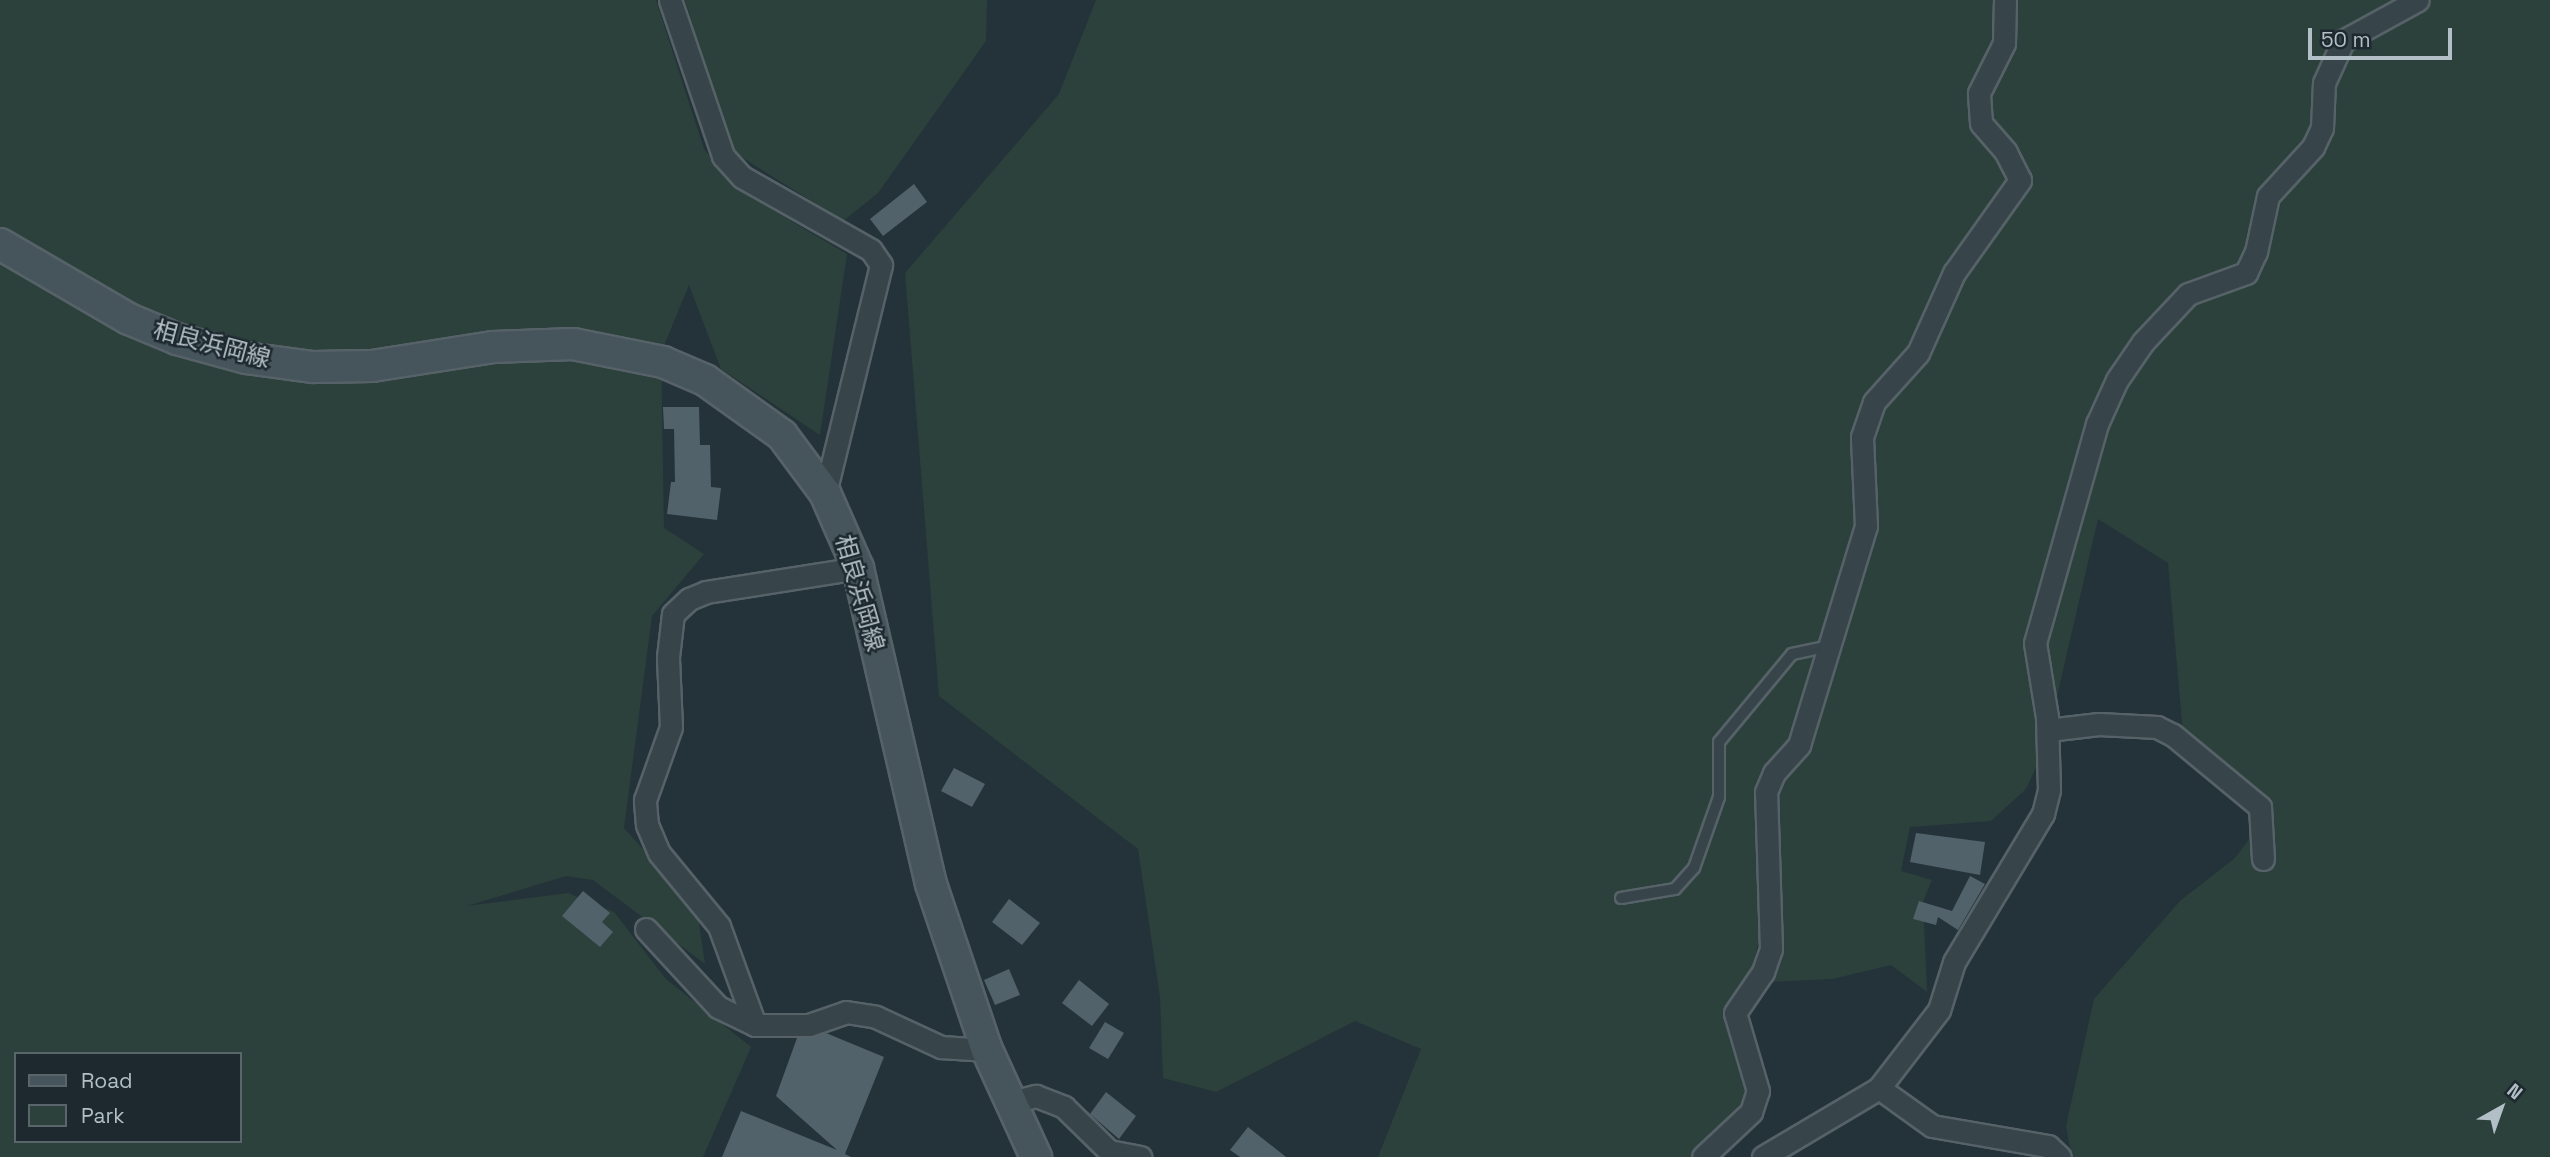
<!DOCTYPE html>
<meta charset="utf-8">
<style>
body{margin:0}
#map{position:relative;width:2550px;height:1157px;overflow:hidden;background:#243339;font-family:"Space Grotesk","Noto Sans JP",sans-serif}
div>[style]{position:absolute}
.green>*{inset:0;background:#2c413b}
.building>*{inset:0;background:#52626a}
.roads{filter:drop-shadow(2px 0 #566268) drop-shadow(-2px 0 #566268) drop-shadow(0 2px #566268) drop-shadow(0 -2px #566268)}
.lane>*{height:10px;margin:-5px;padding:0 5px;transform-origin:5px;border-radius:5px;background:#37444a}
.street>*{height:21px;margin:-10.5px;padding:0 10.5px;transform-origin:10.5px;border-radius:10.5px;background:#37444a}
.secondary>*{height:30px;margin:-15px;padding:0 15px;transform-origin:15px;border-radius:15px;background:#46555c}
span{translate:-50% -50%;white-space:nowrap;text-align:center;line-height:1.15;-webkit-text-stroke:5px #1d292f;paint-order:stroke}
.street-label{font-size:24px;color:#b3bfc6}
.legend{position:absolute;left:14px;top:1052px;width:228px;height:91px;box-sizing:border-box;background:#1d292f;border:2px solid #59656b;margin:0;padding:9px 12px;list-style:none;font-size:21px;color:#b3bfc6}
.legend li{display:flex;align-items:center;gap:14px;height:35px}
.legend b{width:35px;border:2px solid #59656b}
.north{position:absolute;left:2466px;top:1073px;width:70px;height:70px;-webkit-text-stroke:5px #1d292f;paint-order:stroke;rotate:40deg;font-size:19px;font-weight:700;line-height:28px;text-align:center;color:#b3bfc6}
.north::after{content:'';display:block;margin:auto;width:24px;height:32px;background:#b3bfc6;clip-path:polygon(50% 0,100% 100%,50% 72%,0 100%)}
.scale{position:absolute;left:2308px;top:28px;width:144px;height:32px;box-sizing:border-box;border:4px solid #b3bfc6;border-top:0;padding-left:9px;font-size:21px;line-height:24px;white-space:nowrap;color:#b3bfc6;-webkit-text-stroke:5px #1d292f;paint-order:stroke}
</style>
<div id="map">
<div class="green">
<div style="clip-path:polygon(evenodd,0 0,656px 0,704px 149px,737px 189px,847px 254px,820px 435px,721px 369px,689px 285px,661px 353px,664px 528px,704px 554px,652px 616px,624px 828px,697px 910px,705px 964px,593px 880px,566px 876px,467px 906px,568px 893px,614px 912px,666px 979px,751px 1047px,703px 1157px,0 1157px,0 241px,111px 310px,293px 357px,129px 309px,0 233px,0 0,16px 1054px,240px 1054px,240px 1141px,16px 1141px,16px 1054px)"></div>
<div style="clip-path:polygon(685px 0,987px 0,986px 41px,878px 193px,843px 221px,732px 151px)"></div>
<div style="clip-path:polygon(1096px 0,2550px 0,2550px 1157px,2072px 1157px,2066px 1126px,2094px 999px,2180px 901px,2235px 858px,2268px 814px,2184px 745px,2168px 563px,2098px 519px,2045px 748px,2026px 789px,1991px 821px,1910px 827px,1901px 871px,1932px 880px,1923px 902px,1927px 992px,1891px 965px,1832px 979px,1767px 982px,1770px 894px,1747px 990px,1751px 1112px,1706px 1157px,1378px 1157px,1421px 1049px,1355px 1021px,1216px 1092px,1163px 1078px,1160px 997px,1138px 849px,939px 696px,905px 273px,1059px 94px)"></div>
</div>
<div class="building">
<div style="clip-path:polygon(914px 184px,927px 202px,883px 236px,870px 219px)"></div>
<div style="clip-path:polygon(663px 407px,699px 407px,700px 445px,710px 445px,711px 487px,721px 488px,717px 520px,667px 514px,671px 482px,675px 482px,674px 429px,664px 429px)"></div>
<div style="clip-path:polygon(954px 768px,985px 784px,972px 807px,941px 791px)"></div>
<div style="clip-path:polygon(1916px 833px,1985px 842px,1980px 875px,1910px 862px)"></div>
<div style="clip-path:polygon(1970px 876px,1985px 884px,1958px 930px,1938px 917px,1936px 925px,1913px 919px,1919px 901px,1952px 911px)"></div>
<div style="clip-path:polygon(583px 891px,610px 913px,602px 922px,613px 932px,600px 947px,562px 916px)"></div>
<div style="clip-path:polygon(1009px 899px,1040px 923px,1022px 945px,992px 922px)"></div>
<div style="clip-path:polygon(1009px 969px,1020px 995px,995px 1005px,984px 980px)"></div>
<div style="clip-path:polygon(1079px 980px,1109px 1004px,1092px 1026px,1062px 1003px)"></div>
<div style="clip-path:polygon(1105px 1022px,1124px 1033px,1108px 1059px,1089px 1048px)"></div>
<div style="clip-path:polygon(826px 1033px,884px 1057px,845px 1154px,851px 1157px,722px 1157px,741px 1111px,837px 1150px,776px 1096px,797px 1038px)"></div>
<div style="clip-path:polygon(1106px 1092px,1136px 1116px,1119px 1139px,1090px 1114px)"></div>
<div style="clip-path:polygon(1248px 1127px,1286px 1157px,1240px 1157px,1230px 1150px)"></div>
</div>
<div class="roads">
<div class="lane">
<div style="left:1621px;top:898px;width:55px;rotate:-9.5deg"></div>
<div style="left:1675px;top:889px;width:28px;rotate:-48deg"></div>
<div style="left:1694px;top:868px;width:75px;rotate:-70.6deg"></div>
<div style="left:1719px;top:797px;width:55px;rotate:-90deg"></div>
<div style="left:1719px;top:742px;width:114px;rotate:-50.3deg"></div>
<div style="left:1792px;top:654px;width:38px;rotate:-12deg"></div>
</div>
<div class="street">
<div style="left:670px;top:0;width:165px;rotate:71.2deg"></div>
<div style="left:723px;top:156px;width:28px;rotate:48deg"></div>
<div style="left:742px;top:177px;width:148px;rotate:29.5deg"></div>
<div style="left:871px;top:250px;width:18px;rotate:56deg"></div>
<div style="left:881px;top:265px;width:235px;rotate:103.8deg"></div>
<div style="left:2048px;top:730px;width:51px;rotate:-6.7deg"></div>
<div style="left:2099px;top:724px;width:58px;rotate:3deg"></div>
<div style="left:2157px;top:727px;width:18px;rotate:27deg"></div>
<div style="left:2173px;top:735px;width:113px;rotate:39.6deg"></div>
<div style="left:2260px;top:807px;width:52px;rotate:86.7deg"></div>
<div style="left:646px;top:929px;width:106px;rotate:47.3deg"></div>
<div style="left:718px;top:1007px;width:41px;rotate:25.9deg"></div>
<div style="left:755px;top:1025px;width:54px"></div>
<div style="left:809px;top:1025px;width:39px;rotate:-19deg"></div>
<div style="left:846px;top:1012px;width:30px;rotate:9deg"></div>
<div style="left:876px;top:1017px;width:72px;rotate:24.8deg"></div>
<div style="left:941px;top:1047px;width:46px;rotate:3.7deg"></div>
<div style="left:755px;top:1025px;width:105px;rotate:-110deg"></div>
<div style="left:719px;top:926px;width:94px;rotate:-129.4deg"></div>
<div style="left:659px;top:853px;width:30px;rotate:-113deg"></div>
<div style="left:647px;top:825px;width:25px;rotate:-95deg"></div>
<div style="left:645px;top:800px;width:77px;rotate:-70.4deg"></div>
<div style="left:671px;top:727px;width:70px;rotate:-92.5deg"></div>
<div style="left:668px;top:657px;width:43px;rotate:-83.4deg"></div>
<div style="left:673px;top:614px;width:22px;rotate:-43deg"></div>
<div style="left:689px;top:599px;width:18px;rotate:-22deg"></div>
<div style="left:706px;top:592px;width:154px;rotate:-9deg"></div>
<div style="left:1879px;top:1088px;width:65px;rotate:35.6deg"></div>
<div style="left:1932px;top:1126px;width:118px;rotate:9.8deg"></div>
<div style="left:2048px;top:1146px;width:16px;rotate:43deg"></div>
<div style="left:1009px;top:1103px;width:28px;rotate:-15deg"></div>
<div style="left:1036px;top:1096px;width:30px;rotate:21deg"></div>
<div style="left:1064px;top:1107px;width:63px;rotate:44.4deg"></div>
<div style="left:1109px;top:1151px;width:32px;rotate:11deg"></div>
<div style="left:1703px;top:1157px;width:66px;rotate:-43.2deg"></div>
<div style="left:1751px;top:1112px;width:22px;rotate:-72deg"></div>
<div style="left:1758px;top:1091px;width:81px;rotate:-106.4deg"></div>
<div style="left:1735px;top:1013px;width:50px;rotate:-55.7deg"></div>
<div style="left:1763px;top:972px;width:24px;rotate:-71deg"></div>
<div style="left:1771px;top:949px;width:157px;rotate:-91.8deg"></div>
<div style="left:1766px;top:792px;width:21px;rotate:-67deg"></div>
<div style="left:1774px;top:773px;width:38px;rotate:-48deg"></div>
<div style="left:1799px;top:745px;width:229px;rotate:-73deg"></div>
<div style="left:1866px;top:526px;width:89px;rotate:-92.6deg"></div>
<div style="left:1862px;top:437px;width:37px;rotate:-71deg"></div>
<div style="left:1874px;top:402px;width:66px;rotate:-48.1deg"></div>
<div style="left:1918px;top:353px;width:88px;rotate:-65.8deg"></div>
<div style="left:1954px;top:273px;width:114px;rotate:-54.6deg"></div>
<div style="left:2020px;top:180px;width:31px;rotate:-117deg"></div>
<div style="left:2006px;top:152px;width:38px;rotate:-131deg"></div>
<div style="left:1981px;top:123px;width:30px;rotate:-94deg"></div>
<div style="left:1979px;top:93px;width:56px;rotate:-63.4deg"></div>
<div style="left:2004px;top:43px;width:43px;rotate:-88.7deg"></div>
<div style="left:1763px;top:1157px;width:135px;rotate:-30.7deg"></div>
<div style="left:1879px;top:1088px;width:98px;rotate:-52.4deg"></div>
<div style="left:1939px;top:1010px;width:50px;rotate:-72.6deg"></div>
<div style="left:1954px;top:962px;width:173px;rotate:-59deg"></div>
<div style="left:2043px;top:814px;width:25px;rotate:-76deg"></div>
<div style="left:2049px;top:790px;width:73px;rotate:-91.6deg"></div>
<div style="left:2047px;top:717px;width:75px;rotate:-99.2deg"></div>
<div style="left:2035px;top:643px;width:228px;rotate:-74.2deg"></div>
<div style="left:2097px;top:424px;width:48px;rotate:-65.6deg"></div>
<div style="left:2117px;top:380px;width:46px;rotate:-55.6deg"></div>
<div style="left:2143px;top:342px;width:66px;rotate:-46.8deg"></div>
<div style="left:2188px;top:294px;width:62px;rotate:-19.9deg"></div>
<div style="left:2246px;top:273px;width:23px;rotate:-65deg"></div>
<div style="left:2256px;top:252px;width:57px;rotate:-77.9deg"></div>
<div style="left:2268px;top:196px;width:67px;rotate:-47.4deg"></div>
<div style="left:2313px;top:147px;width:21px;rotate:-65deg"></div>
<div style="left:2322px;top:128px;width:45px;rotate:-87.5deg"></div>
<div style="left:2324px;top:83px;width:46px;rotate:-65.7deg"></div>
<div style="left:2343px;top:41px;width:85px;rotate:-28.7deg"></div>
</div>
<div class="secondary">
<div style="left:0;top:244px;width:149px;rotate:30.2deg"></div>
<div style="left:129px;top:319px;width:52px;rotate:22.6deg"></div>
<div style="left:177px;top:339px;width:72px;rotate:15.4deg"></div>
<div style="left:246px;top:358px;width:68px;rotate:7.7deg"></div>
<div style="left:313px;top:367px;width:59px;rotate:-1deg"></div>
<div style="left:372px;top:366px;width:122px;rotate:-8.9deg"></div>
<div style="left:493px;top:347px;width:80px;rotate:-2.1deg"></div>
<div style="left:573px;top:344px;width:92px;rotate:11.3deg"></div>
<div style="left:663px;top:362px;width:46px;rotate:23.2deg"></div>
<div style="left:705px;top:380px;width:95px;rotate:35.5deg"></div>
<div style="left:782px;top:435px;width:72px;rotate:53.4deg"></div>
<div style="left:825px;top:493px;width:82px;rotate:66.3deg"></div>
<div style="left:858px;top:568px;width:324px;rotate:77deg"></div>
<div style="left:931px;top:884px;width:175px;rotate:71.4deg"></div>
<div style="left:987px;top:1050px;width:118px;rotate:65.4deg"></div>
</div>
</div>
<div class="street-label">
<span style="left:212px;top:344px;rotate:15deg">相良浜岡線</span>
<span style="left:860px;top:593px;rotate:74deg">相良浜岡線</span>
</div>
<ul class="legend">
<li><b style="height:9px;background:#46555c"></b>Road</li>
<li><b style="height:19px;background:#2c413b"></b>Park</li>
</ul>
<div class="north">N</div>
<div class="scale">50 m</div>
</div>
